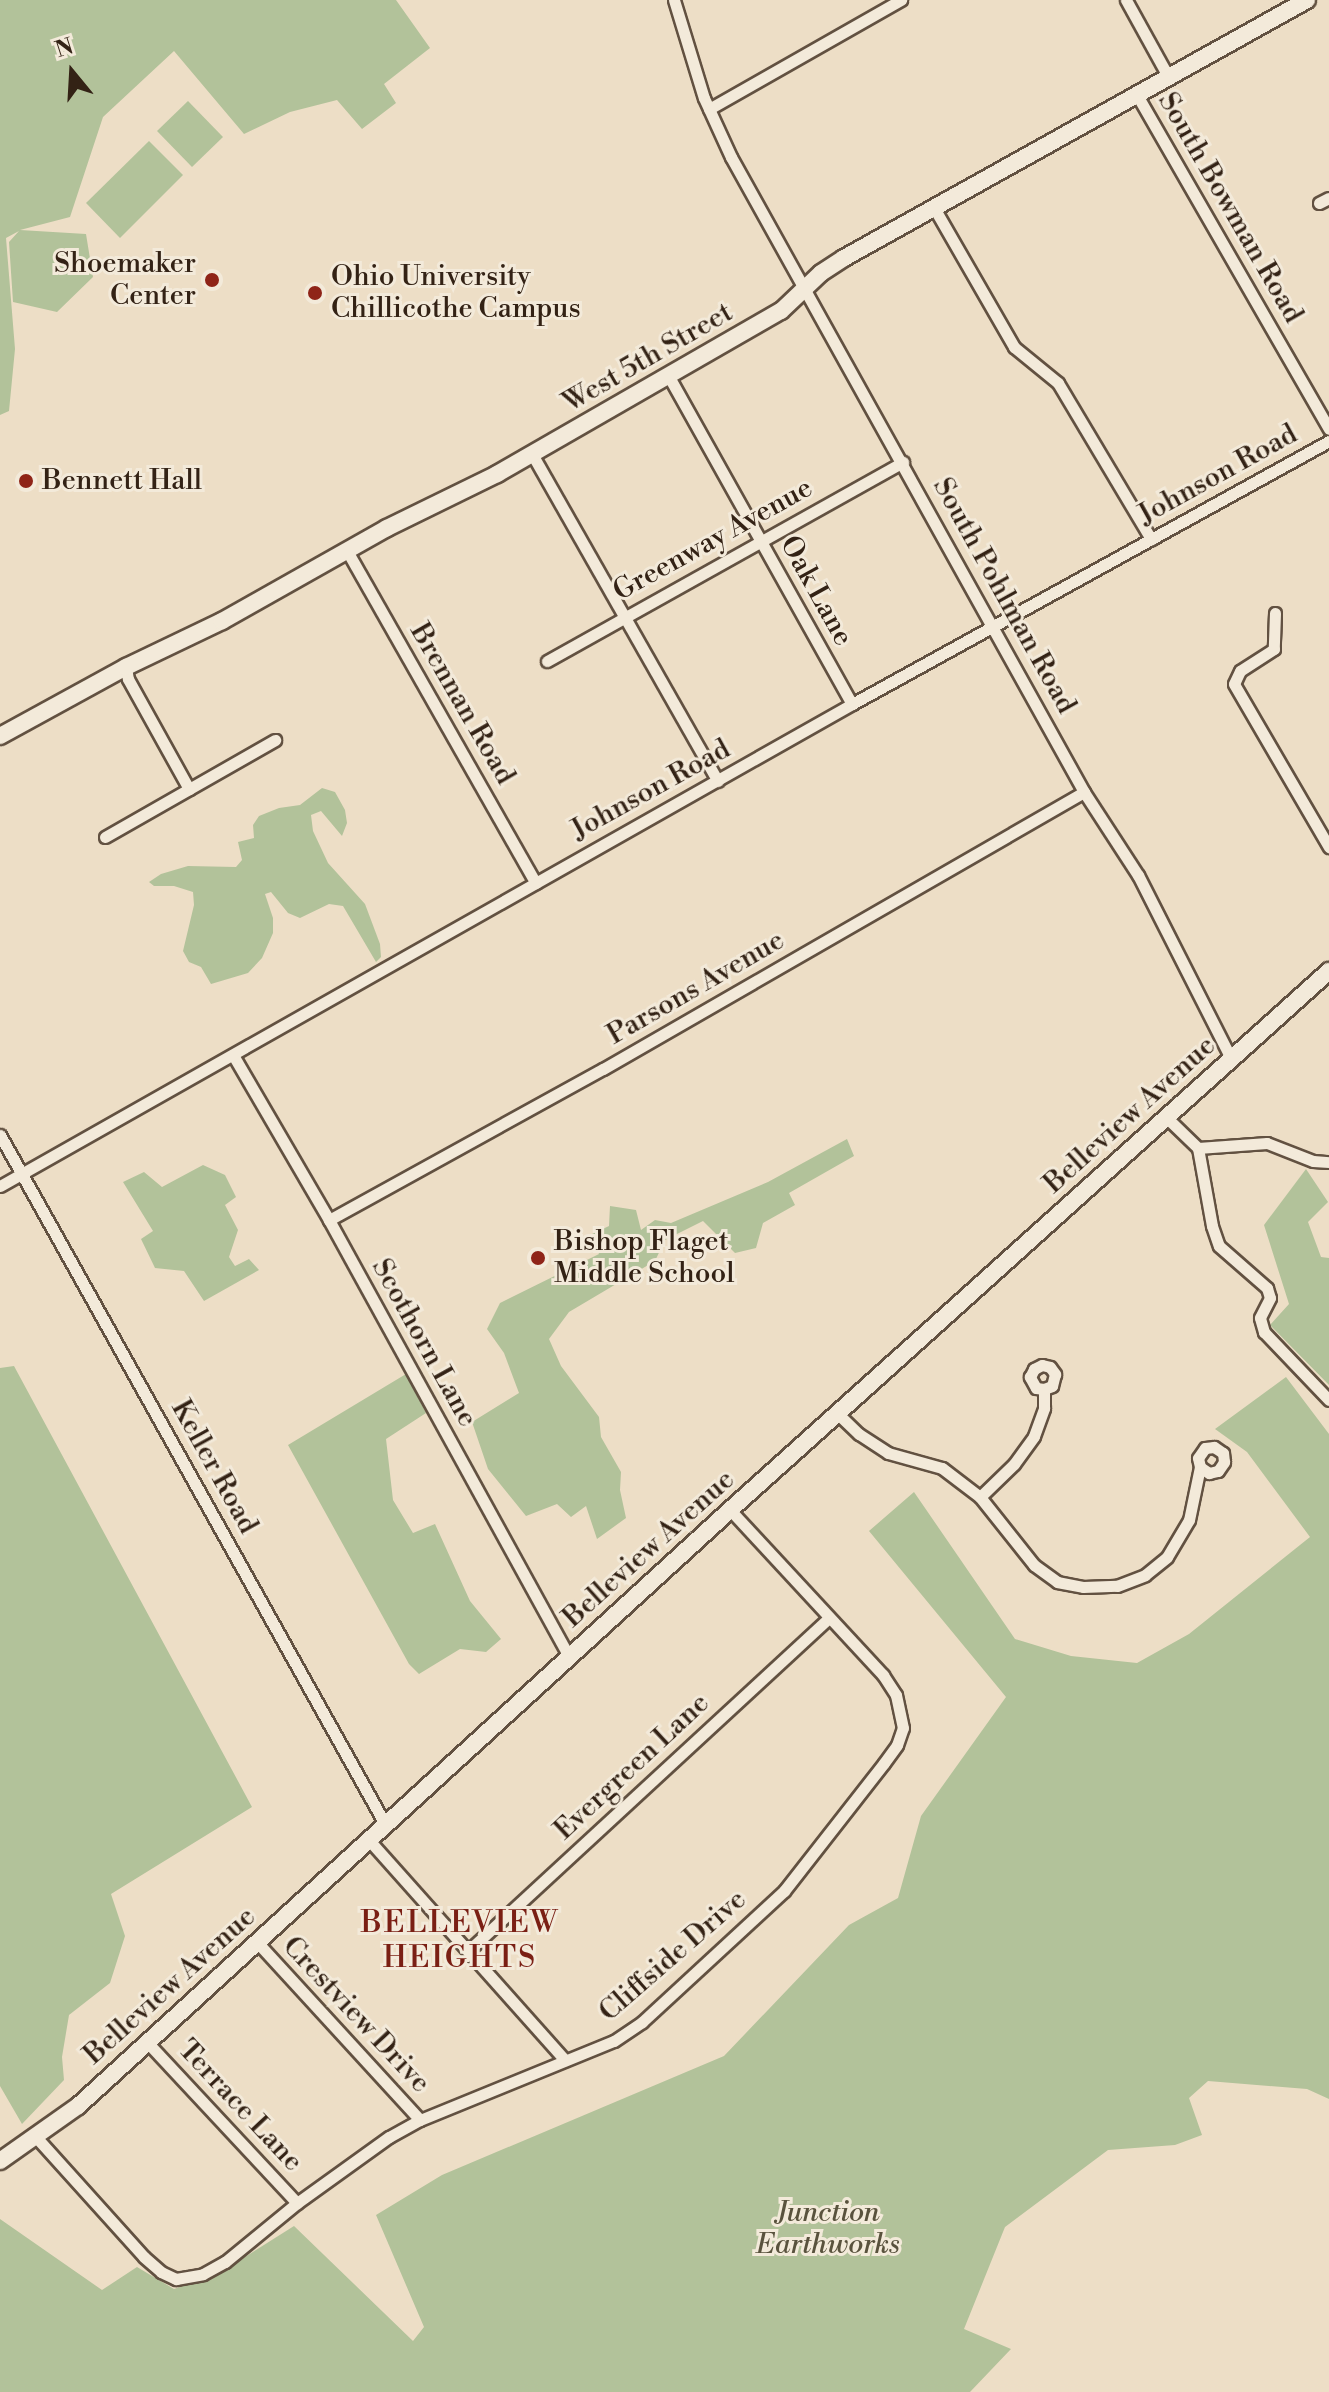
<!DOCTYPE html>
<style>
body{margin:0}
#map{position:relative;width:1329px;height:2392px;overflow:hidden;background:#eddec6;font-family:"Libre Bodoni",serif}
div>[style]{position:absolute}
.green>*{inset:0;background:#b2c29a}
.roads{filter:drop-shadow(2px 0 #625141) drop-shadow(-2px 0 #625141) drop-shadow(0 2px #625141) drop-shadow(0 -2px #625141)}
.street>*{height:11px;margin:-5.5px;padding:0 5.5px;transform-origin:5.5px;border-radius:5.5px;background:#f3eada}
.secondary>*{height:16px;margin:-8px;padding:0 8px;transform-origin:8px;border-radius:8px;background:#f3eada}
.dots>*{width:22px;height:22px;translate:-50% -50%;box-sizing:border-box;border:4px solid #f3eada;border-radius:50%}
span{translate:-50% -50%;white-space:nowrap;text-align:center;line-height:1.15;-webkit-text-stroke:6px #f3eada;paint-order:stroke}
.street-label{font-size:28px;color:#332215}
.poi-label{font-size:28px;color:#332215}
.right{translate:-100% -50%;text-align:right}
.left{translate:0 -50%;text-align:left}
.park-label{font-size:28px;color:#59523d;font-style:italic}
.neighbourhood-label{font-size:30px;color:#7a1f14;letter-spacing:2px}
.north{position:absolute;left:32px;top:32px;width:80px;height:80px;-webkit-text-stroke:6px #f3eada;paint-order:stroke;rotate:342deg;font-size:22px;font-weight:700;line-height:32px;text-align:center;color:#332215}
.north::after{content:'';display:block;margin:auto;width:28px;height:36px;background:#332215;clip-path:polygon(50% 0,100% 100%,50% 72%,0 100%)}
</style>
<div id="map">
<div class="green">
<div style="clip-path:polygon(0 0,396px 0,430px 48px,384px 84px,396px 103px,362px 129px,337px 100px,290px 112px,244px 134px,174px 51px,103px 117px,70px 217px,20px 230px,86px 234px,93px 277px,57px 312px,13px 302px,9px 242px,19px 231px,6px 238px,15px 349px,9px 411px,0 415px)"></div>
<div style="clip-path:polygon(188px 101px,223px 137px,192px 167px,157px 131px)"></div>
<div style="clip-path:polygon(149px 141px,183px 175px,120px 238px,86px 203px)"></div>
<div style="clip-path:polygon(322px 788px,335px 792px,345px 810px,347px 823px,342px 836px,321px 811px,311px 815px,313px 831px,328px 863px,365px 904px,380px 944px,381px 957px,376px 962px,343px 906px,329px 904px,300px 918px,288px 913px,271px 892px,265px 894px,273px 918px,273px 933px,262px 958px,248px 973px,211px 984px,201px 967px,189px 962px,183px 951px,194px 905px,193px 892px,174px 886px,154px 886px,149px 882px,161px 874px,188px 866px,236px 867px,242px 860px,238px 842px,254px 838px,253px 825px,259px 816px,279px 808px,300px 805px)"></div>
<div style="clip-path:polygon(847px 1139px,854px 1156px,789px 1193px,795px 1205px,763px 1223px,756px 1248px,735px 1253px,703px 1221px,665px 1240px,655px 1261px,569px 1312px,549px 1339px,561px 1366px,599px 1417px,601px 1437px,621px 1472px,620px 1490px,626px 1518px,597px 1539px,586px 1506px,571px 1517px,557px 1504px,526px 1516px,488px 1469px,472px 1422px,519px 1393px,504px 1353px,487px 1329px,500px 1303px,599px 1254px,590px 1235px,609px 1226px,610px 1206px,636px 1210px,641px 1230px,655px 1220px,671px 1223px,768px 1182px)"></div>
<div style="clip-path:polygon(203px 1165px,225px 1175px,236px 1197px,225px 1205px,238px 1230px,229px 1257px,235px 1266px,249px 1259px,259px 1270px,204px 1301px,184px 1271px,155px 1268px,141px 1239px,153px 1231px,123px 1182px,144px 1172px,162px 1187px)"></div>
<div style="clip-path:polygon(1306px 1169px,1328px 1202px,1308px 1222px,1321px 1257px,1329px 1258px,1329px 1385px,1270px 1325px,1289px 1304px,1264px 1225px)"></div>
<div style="clip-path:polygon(14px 1366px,252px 1807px,111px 1894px,125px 1936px,110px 1983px,69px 2015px,62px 2057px,64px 2080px,22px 2124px,0 2086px,0 1368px)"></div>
<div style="clip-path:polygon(406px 1374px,426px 1413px,386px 1439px,393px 1500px,413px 1533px,435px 1524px,470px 1601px,501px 1639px,486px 1652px,460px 1649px,419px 1674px,409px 1664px,288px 1445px)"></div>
<div style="clip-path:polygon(1286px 1377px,1329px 1434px,1329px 2099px,1307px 2089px,1208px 2081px,1189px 2098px,1202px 2135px,1175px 2145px,1108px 2150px,1005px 2227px,964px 2329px,1011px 2349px,970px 2392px,0 2392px,0 2219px,102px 2290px,137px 2267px,174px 2289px,218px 2274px,294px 2226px,413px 2341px,424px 2327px,376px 2215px,442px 2175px,724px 2056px,849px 1925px,898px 1898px,921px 1816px,1006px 1697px,869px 1531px,914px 1492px,1015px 1639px,1071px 1656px,1137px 1663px,1189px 1634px,1310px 1537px,1247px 1452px,1215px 1429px)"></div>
</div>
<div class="roads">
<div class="street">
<div style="left:674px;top:0;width:102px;rotate:73deg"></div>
<div style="left:704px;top:98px;width:65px;rotate:65.4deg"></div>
<div style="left:731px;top:157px;width:727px;rotate:60.93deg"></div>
<div style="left:1084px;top:792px;width:99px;rotate:57deg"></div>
<div style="left:1138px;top:875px;width:208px;rotate:63.1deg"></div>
<div style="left:1126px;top:0;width:89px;rotate:61.1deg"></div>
<div style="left:1137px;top:95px;width:385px;rotate:60.1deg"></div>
<div style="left:709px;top:109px;width:221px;rotate:-29.6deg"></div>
<div style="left:1319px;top:203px;width:11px;rotate:-27deg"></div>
<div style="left:933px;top:206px;width:163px;rotate:60.1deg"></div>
<div style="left:1014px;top:347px;width:57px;rotate:39.3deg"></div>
<div style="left:1058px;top:383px;width:182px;rotate:59.2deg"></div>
<div style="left:668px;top:375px;width:377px;rotate:60.8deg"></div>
<div style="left:532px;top:454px;width:376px;rotate:60.4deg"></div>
<div style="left:346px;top:549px;width:384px;rotate:60.4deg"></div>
<div style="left:1275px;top:613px;width:36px;rotate:92deg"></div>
<div style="left:1274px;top:649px;width:40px;rotate:147.1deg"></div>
<div style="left:1240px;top:671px;width:14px;rotate:115deg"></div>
<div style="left:1234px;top:684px;width:189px;rotate:59.8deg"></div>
<div style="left:547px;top:661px;width:408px;rotate:-29.2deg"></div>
<div style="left:126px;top:667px;width:12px;rotate:81deg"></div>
<div style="left:128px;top:679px;width:126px;rotate:61deg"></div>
<div style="left:105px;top:837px;width:196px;rotate:-29.7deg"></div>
<div style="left:233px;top:1055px;width:191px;rotate:59.8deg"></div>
<div style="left:329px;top:1220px;width:498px;rotate:61.2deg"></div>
<div style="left:1167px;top:1118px;width:43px;rotate:44.1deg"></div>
<div style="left:1198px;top:1148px;width:69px;rotate:-4.1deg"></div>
<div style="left:1267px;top:1143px;width:49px;rotate:21.4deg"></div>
<div style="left:1313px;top:1161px;width:16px;rotate:4deg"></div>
<div style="left:0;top:1135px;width:789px;rotate:60.8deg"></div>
<div style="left:1198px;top:1148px;width:79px;rotate:79.8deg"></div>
<div style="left:1212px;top:1226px;width:21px;rotate:71deg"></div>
<div style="left:1219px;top:1246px;width:64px;rotate:41.2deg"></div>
<div style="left:1267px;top:1288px;width:10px;rotate:73deg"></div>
<div style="left:1270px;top:1298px;width:22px;rotate:117deg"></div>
<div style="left:1260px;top:1318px;width:15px;rotate:74deg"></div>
<div style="left:1264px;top:1332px;width:94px;rotate:46.3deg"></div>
<div style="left:0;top:1186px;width:979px;rotate:-29.5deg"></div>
<div style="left:852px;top:704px;width:545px;rotate:-28.87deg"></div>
<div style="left:329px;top:1220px;width:313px;rotate:-28.9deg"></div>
<div style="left:603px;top:1069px;width:555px;rotate:-29.94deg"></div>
<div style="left:838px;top:1414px;width:29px;rotate:44deg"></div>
<div style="left:859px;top:1434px;width:35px;rotate:33deg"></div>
<div style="left:888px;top:1453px;width:56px;rotate:15.5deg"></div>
<div style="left:942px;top:1468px;width:48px;rotate:37.3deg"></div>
<div style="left:980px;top:1497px;width:87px;rotate:51.5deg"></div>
<div style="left:1034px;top:1565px;width:29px;rotate:36deg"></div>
<div style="left:1057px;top:1582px;width:26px;rotate:11deg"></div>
<div style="left:1083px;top:1587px;width:34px;rotate:-2deg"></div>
<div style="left:1117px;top:1586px;width:30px;rotate:-21deg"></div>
<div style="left:1145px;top:1575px;width:28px;rotate:-39deg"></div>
<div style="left:1167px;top:1557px;width:43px;rotate:-59.3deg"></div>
<div style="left:1189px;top:1520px;width:54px;rotate:-78.3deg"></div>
<div style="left:1200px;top:1467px;width:11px;rotate:34deg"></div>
<div style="left:1209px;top:1473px;width:9px;rotate:-13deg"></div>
<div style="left:1218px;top:1471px;width:11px;rotate:-56deg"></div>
<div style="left:1224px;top:1462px;width:9px;rotate:-96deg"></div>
<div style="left:1223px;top:1453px;width:11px;rotate:-146deg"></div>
<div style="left:1214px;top:1447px;width:9px;rotate:174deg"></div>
<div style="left:1205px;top:1448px;width:12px;rotate:125deg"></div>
<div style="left:1198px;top:1458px;width:9px;rotate:77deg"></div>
<div style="left:980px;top:1497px;width:47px;rotate:-44.1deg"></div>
<div style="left:1014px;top:1464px;width:34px;rotate:-54deg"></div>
<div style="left:1034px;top:1436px;width:30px;rotate:-70deg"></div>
<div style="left:1044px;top:1408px;width:19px;rotate:-90deg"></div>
<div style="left:1044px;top:1389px;width:8px;rotate:-173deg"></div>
<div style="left:1036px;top:1388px;width:13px;rotate:-119deg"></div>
<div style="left:1030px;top:1377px;width:9px;rotate:-63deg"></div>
<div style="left:1034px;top:1369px;width:9px;rotate:-27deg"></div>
<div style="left:1042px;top:1365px;width:8px;rotate:14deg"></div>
<div style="left:1050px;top:1367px;width:9px;rotate:54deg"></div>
<div style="left:1055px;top:1374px;width:12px;rotate:104deg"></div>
<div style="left:1052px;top:1386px;width:9px;rotate:159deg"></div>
<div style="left:368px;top:1839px;width:296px;rotate:48.3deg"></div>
<div style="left:257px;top:1942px;width:241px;rotate:47.5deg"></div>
<div style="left:468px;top:1951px;width:491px;rotate:-42.7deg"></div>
<div style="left:147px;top:2042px;width:220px;rotate:47deg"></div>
<div style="left:36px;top:2137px;width:161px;rotate:48deg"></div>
<div style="left:144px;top:2257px;width:23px;rotate:41deg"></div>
<div style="left:161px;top:2272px;width:17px;rotate:25deg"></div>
<div style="left:176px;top:2279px;width:27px;rotate:-10deg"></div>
<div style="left:203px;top:2274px;width:25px;rotate:-29deg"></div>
<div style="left:225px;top:2262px;width:93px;rotate:-39.3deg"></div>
<div style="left:297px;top:2203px;width:113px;rotate:-35.7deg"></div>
<div style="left:389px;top:2137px;width:35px;rotate:-29deg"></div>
<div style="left:420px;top:2120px;width:209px;rotate:-22.2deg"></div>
<div style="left:614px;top:2041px;width:34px;rotate:-34deg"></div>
<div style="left:642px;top:2022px;width:193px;rotate:-42.7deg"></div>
<div style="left:784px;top:1891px;width:162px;rotate:-52deg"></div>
<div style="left:884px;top:1763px;width:22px;rotate:-54deg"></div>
<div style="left:897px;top:1745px;width:18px;rotate:-71deg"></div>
<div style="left:903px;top:1728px;width:34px;rotate:-102deg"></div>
<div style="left:896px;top:1695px;width:24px;rotate:-123deg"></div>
<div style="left:883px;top:1675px;width:225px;rotate:-132.8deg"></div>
</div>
<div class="secondary">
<div style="left:0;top:736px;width:144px;rotate:-28.7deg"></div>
<div style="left:126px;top:667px;width:106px;rotate:-25.6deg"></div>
<div style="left:222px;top:621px;width:189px;rotate:-29.4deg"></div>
<div style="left:387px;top:528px;width:123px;rotate:-26.1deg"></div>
<div style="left:497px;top:474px;width:327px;rotate:-29.9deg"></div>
<div style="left:781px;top:311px;width:55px;rotate:-43.5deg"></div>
<div style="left:821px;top:273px;width:27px;rotate:-33deg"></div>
<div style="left:844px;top:258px;width:530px;rotate:-29.13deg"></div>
<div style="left:0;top:2161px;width:95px;rotate:-35.2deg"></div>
<div style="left:78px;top:2106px;width:883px;rotate:-42.43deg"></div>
<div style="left:730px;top:1510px;width:806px;rotate:-41.98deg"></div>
</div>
</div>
<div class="dots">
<div style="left:212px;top:280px;background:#8f2418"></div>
<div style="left:315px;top:293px;background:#8f2418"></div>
<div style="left:26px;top:481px;background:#8f2418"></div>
<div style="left:538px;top:1258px;background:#8f2418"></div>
</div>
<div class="street-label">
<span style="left:1230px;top:208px;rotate:60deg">South Bowman Road</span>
<span style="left:648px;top:358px;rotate:-30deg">West 5th Street</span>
<span style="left:1218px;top:475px;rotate:-29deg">Johnson Road</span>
<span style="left:713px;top:540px;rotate:-29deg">Greenway Avenue</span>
<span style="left:816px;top:591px;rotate:61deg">Oak Lane</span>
<span style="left:1004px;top:596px;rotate:61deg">South Pohlman Road</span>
<span style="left:462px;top:704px;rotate:60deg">Brennan Road</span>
<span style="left:651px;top:790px;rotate:-29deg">Johnson Road</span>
<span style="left:696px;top:988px;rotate:-30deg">Parsons Avenue</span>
<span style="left:1130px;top:1115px;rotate:-42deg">Belleview Avenue</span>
<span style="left:424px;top:1343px;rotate:61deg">Scothorn Lane</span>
<span style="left:214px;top:1467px;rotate:61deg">Keller Road</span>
<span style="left:649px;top:1549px;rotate:-42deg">Belleview Avenue</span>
<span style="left:632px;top:1767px;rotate:-43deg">Evergreen Lane</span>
<span style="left:673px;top:1956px;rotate:-41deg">Cliffside Drive</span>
<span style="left:170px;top:1986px;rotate:-42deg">Belleview Avenue</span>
<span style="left:356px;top:2015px;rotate:47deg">Crestview Drive</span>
<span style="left:240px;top:2106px;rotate:47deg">Terrace Lane</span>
</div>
<div class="poi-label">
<span class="right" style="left:196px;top:280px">Shoemaker<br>Center</span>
<span class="left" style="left:331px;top:293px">Ohio University<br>Chillicothe Campus</span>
<span class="left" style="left:42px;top:481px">Bennett Hall</span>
<span class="left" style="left:554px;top:1258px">Bishop Flaget<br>Middle School</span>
</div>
<div class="park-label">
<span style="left:828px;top:2229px">Junction<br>Earthworks</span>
</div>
<div class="neighbourhood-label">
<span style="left:460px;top:1940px">BELLEVIEW<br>HEIGHTS</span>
</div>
<div class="north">N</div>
</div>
